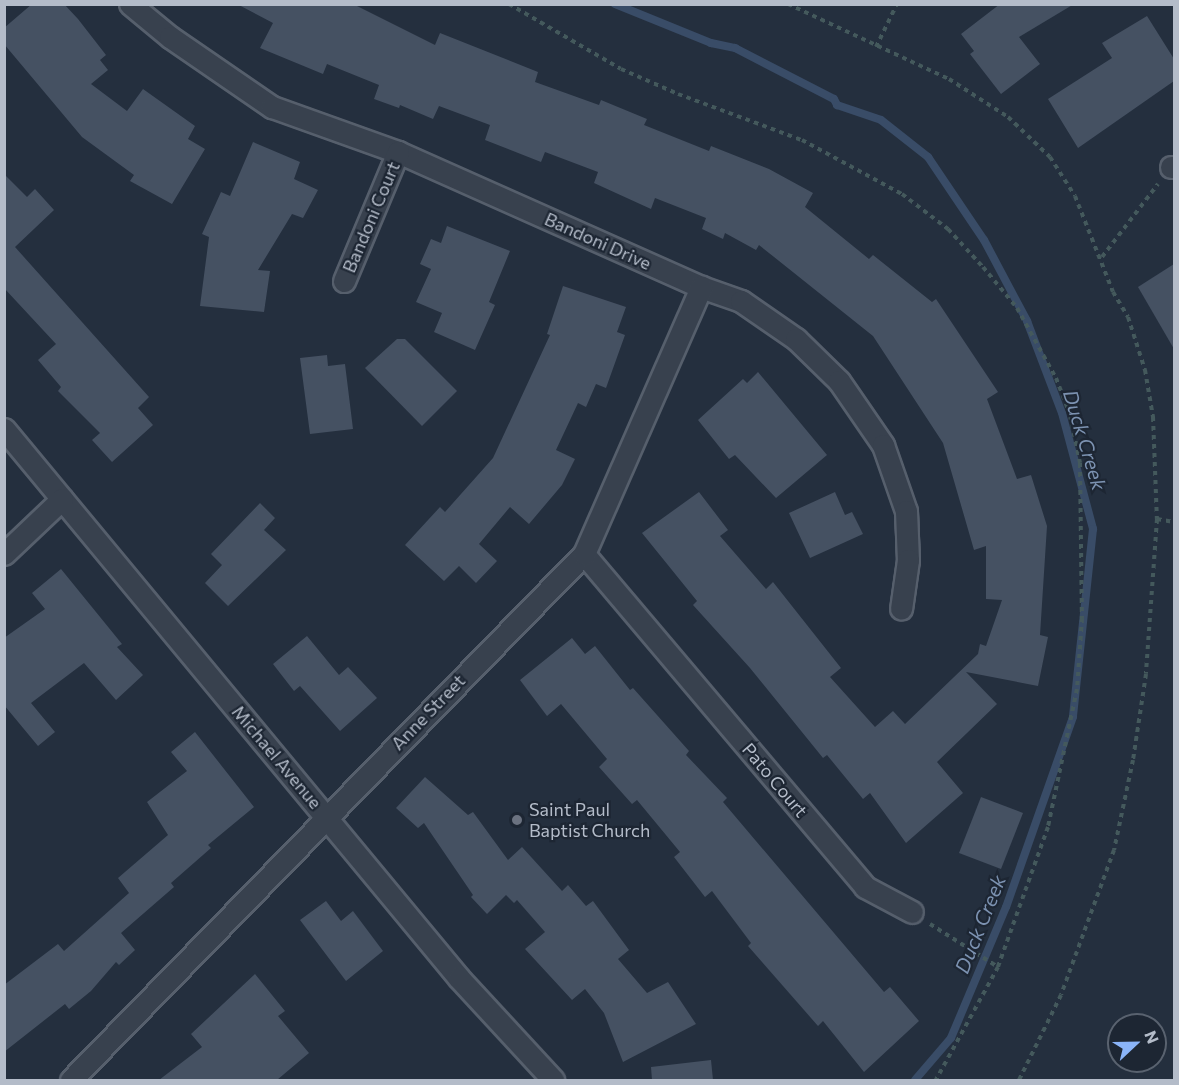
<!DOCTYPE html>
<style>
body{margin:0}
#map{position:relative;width:1179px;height:1085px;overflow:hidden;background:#242f3e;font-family:Commissioner,sans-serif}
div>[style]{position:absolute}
.stream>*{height:8px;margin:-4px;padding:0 4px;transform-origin:4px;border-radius:4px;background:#394c67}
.building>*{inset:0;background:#455162}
.path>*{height:4px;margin-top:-2px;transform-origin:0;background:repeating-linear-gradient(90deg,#44595c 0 4.5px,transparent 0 9px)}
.roads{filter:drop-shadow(2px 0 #565f6c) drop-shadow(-2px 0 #565f6c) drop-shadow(0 2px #565f6c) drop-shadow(0 -2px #565f6c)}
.minor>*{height:21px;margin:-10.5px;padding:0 10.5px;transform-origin:10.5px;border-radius:10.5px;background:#38414e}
.dots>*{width:16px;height:16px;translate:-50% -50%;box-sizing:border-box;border:3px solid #1d2633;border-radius:50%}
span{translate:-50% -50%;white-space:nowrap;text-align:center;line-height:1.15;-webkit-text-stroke:4.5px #1d2633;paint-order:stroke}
.street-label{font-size:18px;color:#b4bcc9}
.poi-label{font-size:18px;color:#b4bcc9}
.left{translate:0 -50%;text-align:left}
.water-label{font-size:20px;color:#7c92b1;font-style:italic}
.frame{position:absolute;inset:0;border:6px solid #b4bcc9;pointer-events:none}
.north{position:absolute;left:1107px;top:1013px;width:60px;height:60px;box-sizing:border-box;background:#1d2633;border:2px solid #59626f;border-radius:50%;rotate:68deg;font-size:16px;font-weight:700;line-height:24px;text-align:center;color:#b4bcc9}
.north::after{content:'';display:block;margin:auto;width:21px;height:27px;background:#8ab4f8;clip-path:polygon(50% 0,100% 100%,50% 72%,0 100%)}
</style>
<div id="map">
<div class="stream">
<div style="left:615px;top:4px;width:104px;rotate:22.1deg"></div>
<div style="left:711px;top:43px;width:25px;rotate:12deg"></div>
<div style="left:735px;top:48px;width:111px;rotate:27.3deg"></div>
<div style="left:834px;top:99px;width:7px;rotate:63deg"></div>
<div style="left:837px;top:105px;width:46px;rotate:18.8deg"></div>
<div style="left:881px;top:120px;width:60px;rotate:38.2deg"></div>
<div style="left:928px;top:157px;width:100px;rotate:56deg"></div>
<div style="left:984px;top:240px;width:92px;rotate:62deg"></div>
<div style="left:1027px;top:321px;width:98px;rotate:69.2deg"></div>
<div style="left:1062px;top:413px;width:120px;rotate:75deg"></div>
<div style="left:1093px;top:529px;width:189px;rotate:96.1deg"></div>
<div style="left:1073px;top:717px;width:201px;rotate:109.4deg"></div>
<div style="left:1006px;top:907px;width:142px;rotate:112.8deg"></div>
<div style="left:951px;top:1038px;width:55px;rotate:130.6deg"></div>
</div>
<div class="building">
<div style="clip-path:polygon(32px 4px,64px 4px,78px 19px,106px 55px,100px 60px,108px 70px,91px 84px,127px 111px,143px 89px,195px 126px,188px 139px,205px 149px,172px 204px,130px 181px,134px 175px,82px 137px,4px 44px,4px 28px)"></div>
<div style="clip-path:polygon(237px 4px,353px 4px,435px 45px,440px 33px,538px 72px,535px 82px,599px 105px,601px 100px,647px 119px,644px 125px,709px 151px,711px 146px,769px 169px,813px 193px,805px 207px,869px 259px,873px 255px,932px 302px,936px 299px,998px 392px,987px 399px,1017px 479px,1031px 475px,1047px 526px,1040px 635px,1048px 637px,1038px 686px,966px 672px,997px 704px,937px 762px,963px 793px,906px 843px,870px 793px,863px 799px,827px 755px,823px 758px,750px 668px,693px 605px,697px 601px,642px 533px,699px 492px,728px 530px,720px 536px,766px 589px,773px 582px,841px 668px,830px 677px,875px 727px,893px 711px,905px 724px,978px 654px,980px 644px,986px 646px,1002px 600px,986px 599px,986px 546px,974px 550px,943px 443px,873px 336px,759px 245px,756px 250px,725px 233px,723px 239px,702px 229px,706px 218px,655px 198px,651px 209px,594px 183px,598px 172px,545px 152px,541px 162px,485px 140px,490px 125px,439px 106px,433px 119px,400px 105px,399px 108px,374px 99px,379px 85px,327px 64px,323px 74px,260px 48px,273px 23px)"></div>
<div style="clip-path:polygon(1000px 4px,1074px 4px,1019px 37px,1040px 64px,1001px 94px,970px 54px,974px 51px,961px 34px)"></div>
<div style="clip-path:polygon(1147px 16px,1174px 59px,1174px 81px,1078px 148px,1048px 99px,1112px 58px,1102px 43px)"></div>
<div style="clip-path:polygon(253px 142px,300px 162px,294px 179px,318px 190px,303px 218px,292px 214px,258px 270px,270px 271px,264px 312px,200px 306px,209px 237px,202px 234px,221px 192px,230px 196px)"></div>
<div style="clip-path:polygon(4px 174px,27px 197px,35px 189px,54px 210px,15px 247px,149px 397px,138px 408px,153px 425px,112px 462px,92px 440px,100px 433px,58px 391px,61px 387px,38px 360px,56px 344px,4px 288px)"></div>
<div style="clip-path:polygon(447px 226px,510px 251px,489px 302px,495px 305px,475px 350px,434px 332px,442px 313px,416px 302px,431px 269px,420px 264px,431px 239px,441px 243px)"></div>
<div style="clip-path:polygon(1174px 264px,1174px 349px,1138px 287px)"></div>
<div style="clip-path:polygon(563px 286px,626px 307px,617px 332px,625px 335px,606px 388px,596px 384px,586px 407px,578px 403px,556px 450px,575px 459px,562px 485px,529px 524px,510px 507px,479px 544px,497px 561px,476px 583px,459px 566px,444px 581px,405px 545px,440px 507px,445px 512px,493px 458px,550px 335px,547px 334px)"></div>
<div style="clip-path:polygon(397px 339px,405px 339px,457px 391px,422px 426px,365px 368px)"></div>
<div style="clip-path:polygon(327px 355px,328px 366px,345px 364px,353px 429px,310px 434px,300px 358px)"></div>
<div style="clip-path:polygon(758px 372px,827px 455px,776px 498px,735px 455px,729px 459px,698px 420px,743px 379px,747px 383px)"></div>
<div style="clip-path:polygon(835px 492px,845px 515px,852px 512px,863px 534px,810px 558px,789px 513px)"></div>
<div style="clip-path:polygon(260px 503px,275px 518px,264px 530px,286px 550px,228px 606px,205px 583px,222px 565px,211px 554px)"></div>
<div style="clip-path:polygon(61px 569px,122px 644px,117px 647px,143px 675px,116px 700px,84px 663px,31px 703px,55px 732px,38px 746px,4px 705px,4px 638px,45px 609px,32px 593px)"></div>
<div style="clip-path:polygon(307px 636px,339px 675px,348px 667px,377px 698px,340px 731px,300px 686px,294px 691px,273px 664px)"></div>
<div style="clip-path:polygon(572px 638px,585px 654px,595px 646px,630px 690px,633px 688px,689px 751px,686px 755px,727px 798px,723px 802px,884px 992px,890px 987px,919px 1021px,864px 1072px,823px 1021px,818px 1026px,748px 946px,751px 943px,712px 891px,705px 897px,674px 857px,680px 852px,637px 800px,632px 804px,599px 767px,607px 759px,561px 704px,547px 716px,520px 680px)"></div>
<div style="clip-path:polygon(195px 732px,254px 807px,208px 845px,211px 848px,171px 883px,174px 887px,121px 933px,135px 950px,119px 965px,116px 962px,91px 991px,69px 1009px,65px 1004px,4px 1052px,4px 985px,58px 944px,64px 951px,129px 893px,118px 878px,168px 835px,147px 802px,187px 771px,171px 752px)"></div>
<div style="clip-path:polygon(425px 777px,468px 815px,473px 812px,508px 860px,522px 847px,562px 891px,568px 885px,586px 906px,593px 901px,629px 950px,618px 959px,647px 993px,668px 982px,696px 1024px,623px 1062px,604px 1013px,585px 989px,572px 1000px,525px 949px,545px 932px,517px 900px,514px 903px,506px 895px,487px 914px,471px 897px,473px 895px,424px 823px,418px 828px,396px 808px)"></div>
<div style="clip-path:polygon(981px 797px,1023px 813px,1001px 869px,959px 853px)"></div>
<div style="clip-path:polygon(326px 901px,341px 921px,353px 911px,383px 951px,346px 981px,300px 920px)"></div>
<div style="clip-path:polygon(255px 974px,285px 1011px,278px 1016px,309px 1053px,277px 1080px,159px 1080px,202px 1047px,191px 1034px)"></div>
<div style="clip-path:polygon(711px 1060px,713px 1080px,652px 1080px,651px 1067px)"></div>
</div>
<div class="path">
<div style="left:509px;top:4px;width:129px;rotate:30.1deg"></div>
<div style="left:621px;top:69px;width:62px;rotate:23.7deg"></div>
<div style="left:678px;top:94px;width:132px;rotate:20.4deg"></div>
<div style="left:802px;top:140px;width:114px;rotate:28.4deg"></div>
<div style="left:902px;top:194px;width:58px;rotate:37.3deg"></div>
<div style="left:948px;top:229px;width:52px;rotate:47.4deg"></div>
<div style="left:983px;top:267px;width:53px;rotate:50.3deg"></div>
<div style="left:1017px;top:308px;width:80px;rotate:60.9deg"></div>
<div style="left:1056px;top:378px;width:40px;rotate:69deg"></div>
<div style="left:1070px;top:415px;width:49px;rotate:78.2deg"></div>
<div style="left:1080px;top:463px;width:155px;rotate:89.3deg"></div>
<div style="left:1082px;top:618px;width:71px;rotate:94deg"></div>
<div style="left:1077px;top:689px;width:141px;rotate:101.9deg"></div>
<div style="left:1048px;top:827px;width:149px;rotate:109.7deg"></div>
<div style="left:998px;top:967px;width:129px;rotate:118.8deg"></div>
<div style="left:788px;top:4px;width:178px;rotate:25deg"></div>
<div style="left:949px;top:79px;width:70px;rotate:32.8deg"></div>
<div style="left:1008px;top:117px;width:58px;rotate:43.6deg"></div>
<div style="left:1050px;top:157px;width:46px;rotate:57.3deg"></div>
<div style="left:1075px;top:196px;width:103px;rotate:68.4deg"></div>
<div style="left:1113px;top:292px;width:29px;rotate:59deg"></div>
<div style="left:1128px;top:317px;width:56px;rotate:72.2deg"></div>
<div style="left:1145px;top:370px;width:48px;rotate:80.3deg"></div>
<div style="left:1153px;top:417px;width:102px;rotate:87.8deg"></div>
<div style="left:1157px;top:519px;width:155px;rotate:94.1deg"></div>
<div style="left:1146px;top:674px;width:87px;rotate:98.6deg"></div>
<div style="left:1133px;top:760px;width:92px;rotate:101.9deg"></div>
<div style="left:1114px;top:850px;width:154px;rotate:110.1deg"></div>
<div style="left:1061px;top:995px;width:95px;rotate:116.3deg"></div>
<div style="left:876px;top:47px;width:48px;rotate:-64deg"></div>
<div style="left:1102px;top:257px;width:92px;rotate:-52.5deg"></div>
<div style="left:1157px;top:519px;width:17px;rotate:10deg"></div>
<div style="left:930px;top:924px;width:80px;rotate:32.3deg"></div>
</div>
<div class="roads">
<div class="minor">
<div style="left:130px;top:4px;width:52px;rotate:39.5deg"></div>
<div style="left:170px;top:37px;width:124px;rotate:34.5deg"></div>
<div style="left:272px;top:107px;width:134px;rotate:19.7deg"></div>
<div style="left:398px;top:152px;width:332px;rotate:24deg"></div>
<div style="left:701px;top:287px;width:42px;rotate:19.3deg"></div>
<div style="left:741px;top:301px;width:67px;rotate:34.6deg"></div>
<div style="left:796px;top:339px;width:60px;rotate:44.3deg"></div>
<div style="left:839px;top:381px;width:78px;rotate:55.5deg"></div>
<div style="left:883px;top:445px;width:70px;rotate:70.8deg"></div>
<div style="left:906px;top:511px;width:49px;rotate:87.7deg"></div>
<div style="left:908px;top:560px;width:49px;rotate:98.1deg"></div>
<div style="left:1171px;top:167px;width:3px"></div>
<div style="left:344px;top:281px;width:140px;rotate:-67.3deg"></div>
<div style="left:4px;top:429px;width:713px;rotate:50.35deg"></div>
<div style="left:459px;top:978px;width:139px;rotate:47.3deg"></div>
<div style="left:4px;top:554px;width:80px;rotate:-43.5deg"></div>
<div style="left:584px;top:554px;width:436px;rotate:49.8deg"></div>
<div style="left:865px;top:887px;width:53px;rotate:28deg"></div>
<div style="left:71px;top:1080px;width:735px;rotate:-45.72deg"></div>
<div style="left:584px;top:554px;width:292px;rotate:-66.3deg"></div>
</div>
</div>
<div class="dots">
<div style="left:517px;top:820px;background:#6b7280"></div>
</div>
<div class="street-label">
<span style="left:371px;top:217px;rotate:-67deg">Bandoni Court</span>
<span style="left:598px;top:241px;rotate:24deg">Bandoni Drive</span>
<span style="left:428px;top:712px;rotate:-46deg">Anne Street</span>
<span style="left:277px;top:757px;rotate:50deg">Michael Avenue</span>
<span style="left:775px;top:780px;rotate:50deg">Pato Court</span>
</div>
<div class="poi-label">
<span class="left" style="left:529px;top:820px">Saint Paul<br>Baptist Church</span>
</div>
<div class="water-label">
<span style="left:1085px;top:440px;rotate:73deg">Duck Creek</span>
<span style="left:980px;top:924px;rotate:-68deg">Duck Creek</span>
</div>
<div class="frame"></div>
<div class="north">N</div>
</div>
